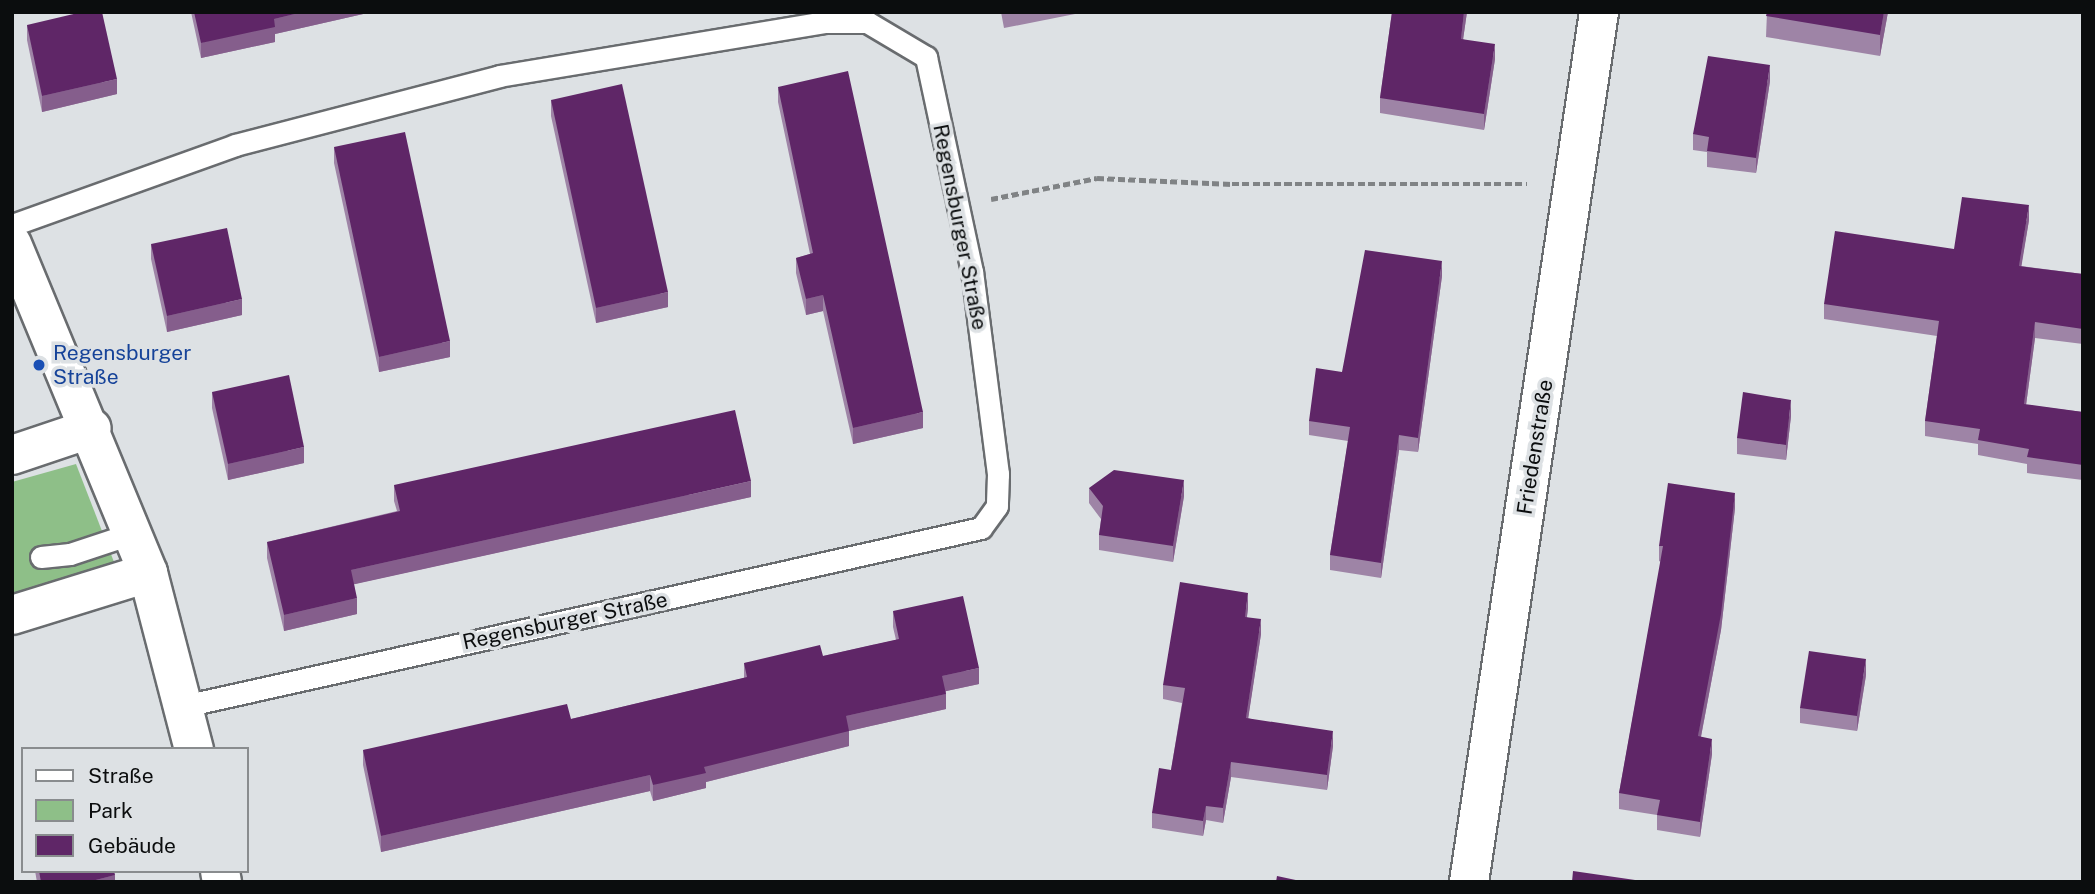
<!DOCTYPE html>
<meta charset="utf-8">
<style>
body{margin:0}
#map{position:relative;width:2095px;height:894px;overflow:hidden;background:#dde1e4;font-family:"Public Sans",sans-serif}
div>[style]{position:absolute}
.green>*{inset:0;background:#8ebf88}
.path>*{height:4.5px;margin-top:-2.25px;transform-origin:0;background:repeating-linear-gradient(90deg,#808385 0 7px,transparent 0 10.5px)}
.roads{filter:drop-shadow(2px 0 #696c6f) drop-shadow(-2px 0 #696c6f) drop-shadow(0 2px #696c6f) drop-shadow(0 -2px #696c6f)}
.service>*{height:21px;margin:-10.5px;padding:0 10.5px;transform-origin:10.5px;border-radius:10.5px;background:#fff}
.minor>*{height:38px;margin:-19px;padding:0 19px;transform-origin:19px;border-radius:19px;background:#fff}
.tertiary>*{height:38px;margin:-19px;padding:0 19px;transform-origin:19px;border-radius:19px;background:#fff}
.wall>*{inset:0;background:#9e84a6}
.shaded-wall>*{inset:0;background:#855e8c}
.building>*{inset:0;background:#5f2667}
.dots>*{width:19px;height:19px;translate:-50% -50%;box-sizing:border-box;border:4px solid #dde1e4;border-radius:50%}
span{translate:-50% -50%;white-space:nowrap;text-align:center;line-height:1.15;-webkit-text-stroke:7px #dde1e4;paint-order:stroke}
.street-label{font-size:21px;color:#0b0d0e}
.transit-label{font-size:21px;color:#164399}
.left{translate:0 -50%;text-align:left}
.frame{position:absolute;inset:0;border:14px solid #0b0d0e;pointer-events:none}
.legend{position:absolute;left:21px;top:747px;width:228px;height:126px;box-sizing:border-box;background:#dde1e4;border:2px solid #898c8e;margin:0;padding:9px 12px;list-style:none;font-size:21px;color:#0b0d0e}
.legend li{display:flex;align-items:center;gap:14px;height:35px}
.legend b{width:35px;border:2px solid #898c8e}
</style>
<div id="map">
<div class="green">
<div style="clip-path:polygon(76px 464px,114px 562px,12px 595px,12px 482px)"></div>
</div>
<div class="path">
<div style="left:991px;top:199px;width:108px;rotate:-11.2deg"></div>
<div style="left:1097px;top:178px;width:135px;rotate:2.5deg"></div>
<div style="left:1232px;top:184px;width:295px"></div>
</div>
<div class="roads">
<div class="service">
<div style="left:12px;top:225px;width:237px;rotate:-19.7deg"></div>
<div style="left:235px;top:145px;width:273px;rotate:-14.6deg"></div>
<div style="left:499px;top:76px;width:331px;rotate:-9.4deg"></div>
<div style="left:826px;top:22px;width:41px"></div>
<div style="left:867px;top:22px;width:69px;rotate:30.7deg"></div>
<div style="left:926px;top:57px;width:219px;rotate:77.9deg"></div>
<div style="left:972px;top:271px;width:205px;rotate:82.7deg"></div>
<div style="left:998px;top:474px;width:32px;rotate:92deg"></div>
<div style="left:997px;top:506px;width:27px;rotate:126deg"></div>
<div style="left:981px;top:528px;width:817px;rotate:167.41deg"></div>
<div style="left:41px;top:557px;width:29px;rotate:-6deg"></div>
<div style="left:70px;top:554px;width:66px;rotate:-18.4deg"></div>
</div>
<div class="minor">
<div style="left:12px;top:244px;width:356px;rotate:67.5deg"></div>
<div style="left:148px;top:573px;width:182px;rotate:75.4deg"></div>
<div style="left:12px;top:455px;width:84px;rotate:-18.6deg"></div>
<div style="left:12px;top:615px;width:142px;rotate:-17.2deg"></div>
<div style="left:220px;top:871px;width:11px;rotate:80deg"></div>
</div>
<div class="tertiary">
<div style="left:1469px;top:882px;width:880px;rotate:-81.5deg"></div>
</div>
</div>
<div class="wall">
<div style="clip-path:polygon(191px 12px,372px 12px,275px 34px,275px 42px,201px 58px)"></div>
<div style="clip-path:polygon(1001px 12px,1080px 12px,1080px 13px,1004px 28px)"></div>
<div style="clip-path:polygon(1392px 12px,1467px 12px,1463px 39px,1495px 59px,1484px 130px,1380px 113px,1380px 98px)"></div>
<div style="clip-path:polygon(1767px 12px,1888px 12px,1880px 56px,1766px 37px)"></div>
<div style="clip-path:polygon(27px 25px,117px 94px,42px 112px,27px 40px)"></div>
<div style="clip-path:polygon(1770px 81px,1756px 173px,1707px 167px,1707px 152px,1693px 150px,1693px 134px)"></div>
<div style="clip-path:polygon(778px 87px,923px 428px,853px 444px,823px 311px,806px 315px,796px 273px,796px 258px,810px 254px,778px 102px)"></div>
<div style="clip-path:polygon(551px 100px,668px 307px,596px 323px,551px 116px)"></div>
<div style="clip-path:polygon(334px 147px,450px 357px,379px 372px,334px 163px)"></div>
<div style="clip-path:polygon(2029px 220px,2021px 266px,2083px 274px,2083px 344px,2035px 338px,2026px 405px,2083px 412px,2083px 480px,2027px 473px,2027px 464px,1978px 455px,1978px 444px,1925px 436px,1925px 421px,1937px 336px,1824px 319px,1824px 304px,1954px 249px)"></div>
<div style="clip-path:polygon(151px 244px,242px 315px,167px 332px,151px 259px)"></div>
<div style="clip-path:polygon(1442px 276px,1418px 452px,1399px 450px,1381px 578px,1330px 570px,1330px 555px,1348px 441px,1309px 435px,1309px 421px,1342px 372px)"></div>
<div style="clip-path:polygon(212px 392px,304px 463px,228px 480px,212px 408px)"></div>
<div style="clip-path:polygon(1791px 416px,1786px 460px,1737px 454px,1737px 438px)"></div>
<div style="clip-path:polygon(394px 485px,751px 497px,354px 584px,357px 614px,284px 631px,267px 558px,267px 542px,397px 511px,394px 501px)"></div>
<div style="clip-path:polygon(1089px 488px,1184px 496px,1173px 562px,1099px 550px,1099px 535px,1101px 519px,1089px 503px)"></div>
<div style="clip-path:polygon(1735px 508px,1721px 630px,1701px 737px,1712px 754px,1700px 837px,1657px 830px,1657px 815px,1619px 809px,1619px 793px,1661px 562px,1659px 561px,1659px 546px)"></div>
<div style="clip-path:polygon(1248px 608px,1247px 617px,1261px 634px,1248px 718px,1333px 746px,1327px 790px,1231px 777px,1223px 823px,1206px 820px,1203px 836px,1152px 828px,1152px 813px,1171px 770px,1182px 703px,1163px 699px,1163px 685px)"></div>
<div style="clip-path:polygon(893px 611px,979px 684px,946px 691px,946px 709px,849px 731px,849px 746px,706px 782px,706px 788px,653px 801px,650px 791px,381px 852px,363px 765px,363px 750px,571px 719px,744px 678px,744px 663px,823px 656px,896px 640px,893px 627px)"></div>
<div style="clip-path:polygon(1866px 675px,1857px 731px,1800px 723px,1800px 708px)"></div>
<div style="clip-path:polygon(35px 871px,114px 871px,115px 882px,37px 882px)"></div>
</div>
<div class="shaded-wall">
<div style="clip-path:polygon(303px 12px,372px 12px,275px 34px,275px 42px,201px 58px,201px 43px,274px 19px)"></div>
<div style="clip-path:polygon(1464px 12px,1467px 12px,1461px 54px,1461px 39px)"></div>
<div style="clip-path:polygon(1884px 12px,1888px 12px,1880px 56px,1880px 35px)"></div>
<div style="clip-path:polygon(1495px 44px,1495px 59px,1484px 130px,1484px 114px)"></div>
<div style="clip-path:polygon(1770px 65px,1770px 81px,1756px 173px,1756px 158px)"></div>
<div style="clip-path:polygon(117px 79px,117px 94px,42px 112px,42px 96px)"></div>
<div style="clip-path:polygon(2029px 205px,2029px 220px,2019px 281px,2019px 266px)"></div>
<div style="clip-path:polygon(1442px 261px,1442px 276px,1418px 452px,1418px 438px)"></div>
<div style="clip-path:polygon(668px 292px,668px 307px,596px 323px,596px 308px)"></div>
<div style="clip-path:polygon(823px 295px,823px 311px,806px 315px,806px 299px)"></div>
<div style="clip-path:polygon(242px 299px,242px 315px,167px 332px,167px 316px)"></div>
<div style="clip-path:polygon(2035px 322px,2035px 338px,2024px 420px,2024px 404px)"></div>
<div style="clip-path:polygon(450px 341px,450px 357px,379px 372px,379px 357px)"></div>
<div style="clip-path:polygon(1791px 400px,1791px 416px,1786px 460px,1786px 445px)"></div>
<div style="clip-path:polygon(923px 412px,923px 428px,853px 444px,853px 428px)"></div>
<div style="clip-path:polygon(1399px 435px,1399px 450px,1381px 578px,1381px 563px)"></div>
<div style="clip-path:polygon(304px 447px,304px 463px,228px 480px,228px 464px)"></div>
<div style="clip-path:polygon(1184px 480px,1184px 496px,1173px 562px,1173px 546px)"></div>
<div style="clip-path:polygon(751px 481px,751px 497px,351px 585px,351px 570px)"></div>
<div style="clip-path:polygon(1735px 493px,1735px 508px,1721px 630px,1698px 752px,1698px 736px)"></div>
<div style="clip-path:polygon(1248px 593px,1248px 608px,1245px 631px,1245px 617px)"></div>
<div style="clip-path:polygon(357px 598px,357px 614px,284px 631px,284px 615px)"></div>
<div style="clip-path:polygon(1261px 619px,1261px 634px,1246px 733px,1246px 718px)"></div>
<div style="clip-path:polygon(1866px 659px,1866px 675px,1857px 731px,1857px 716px)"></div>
<div style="clip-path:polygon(979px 668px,979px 684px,942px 692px,942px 676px)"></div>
<div style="clip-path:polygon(946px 694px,946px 709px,849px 731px,849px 746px,706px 782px,706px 788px,653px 801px,653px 785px,846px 716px)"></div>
<div style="clip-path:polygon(1333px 731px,1333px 746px,1327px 790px,1327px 775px)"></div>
<div style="clip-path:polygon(1712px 739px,1712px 754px,1700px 837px,1700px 822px)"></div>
<div style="clip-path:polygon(1231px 762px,1231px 777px,1223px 823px,1223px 808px)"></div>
<div style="clip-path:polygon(650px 775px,650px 791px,381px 852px,381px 836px)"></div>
<div style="clip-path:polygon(1206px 806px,1206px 820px,1203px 836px,1203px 821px)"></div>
<div style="clip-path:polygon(115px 875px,115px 882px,88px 882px)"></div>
</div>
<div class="building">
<div style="clip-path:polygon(82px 12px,102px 12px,117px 79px,42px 96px,27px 25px)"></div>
<div style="clip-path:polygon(194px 12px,303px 12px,274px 19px,275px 27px,201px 43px)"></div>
<div style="clip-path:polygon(1392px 12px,1464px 12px,1461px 39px,1495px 44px,1484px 114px,1380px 98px)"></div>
<div style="clip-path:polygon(1767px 12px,1884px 12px,1880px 35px,1766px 16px)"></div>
<div style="clip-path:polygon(1708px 56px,1770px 65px,1756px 158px,1707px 151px,1709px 137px,1693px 134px)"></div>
<div style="clip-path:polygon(848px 71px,923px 412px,853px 428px,823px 295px,806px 299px,796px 258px,813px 253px,778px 87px)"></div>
<div style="clip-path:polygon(622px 84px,668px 292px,596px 308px,551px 100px)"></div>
<div style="clip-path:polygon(405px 132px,450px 341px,379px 357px,334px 147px)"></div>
<div style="clip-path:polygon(1962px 197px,2029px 205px,2019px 266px,2083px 274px,2083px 329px,2035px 322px,2024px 404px,2083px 412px,2083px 465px,2027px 457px,2029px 449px,1978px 440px,1980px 429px,1925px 421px,1939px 321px,1824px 304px,1835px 231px,1954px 249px)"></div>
<div style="clip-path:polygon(227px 228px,242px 299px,167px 316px,151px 244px)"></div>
<div style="clip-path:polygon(1365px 250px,1442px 261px,1418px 438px,1399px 435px,1381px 563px,1330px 555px,1350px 427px,1309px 421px,1316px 368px,1342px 372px)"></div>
<div style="clip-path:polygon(289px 375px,304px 447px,228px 464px,212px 392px)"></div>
<div style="clip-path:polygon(1743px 392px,1791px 400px,1786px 445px,1737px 438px)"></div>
<div style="clip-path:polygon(735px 410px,751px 481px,351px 570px,357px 598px,284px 615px,267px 542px,400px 511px,394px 485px)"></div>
<div style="clip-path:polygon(1114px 470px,1184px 480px,1173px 546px,1099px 535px,1103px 506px,1089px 488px)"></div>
<div style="clip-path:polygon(1668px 483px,1735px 493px,1721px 614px,1698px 736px,1712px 739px,1700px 822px,1657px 815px,1660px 800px,1619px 793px,1663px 546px,1659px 546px)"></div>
<div style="clip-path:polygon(1180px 582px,1248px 593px,1245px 617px,1261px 619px,1246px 718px,1333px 731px,1327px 775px,1231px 762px,1223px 808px,1206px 806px,1203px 821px,1152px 813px,1159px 768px,1171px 770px,1185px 688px,1163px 685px)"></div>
<div style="clip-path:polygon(963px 596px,979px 668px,942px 676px,946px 694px,846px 716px,849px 731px,704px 767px,706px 773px,653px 785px,650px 775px,381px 836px,363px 750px,567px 704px,571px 719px,747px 677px,744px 663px,820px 645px,823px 656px,899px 639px,893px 611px)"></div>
<div style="clip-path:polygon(1809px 651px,1866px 659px,1857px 716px,1800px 708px)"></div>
<div style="clip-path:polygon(39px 871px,114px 871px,115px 875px,88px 882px,41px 882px)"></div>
<div style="clip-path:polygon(1573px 871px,1642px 881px,1572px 882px)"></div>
<div style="clip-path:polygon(1277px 876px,1305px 882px,1276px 882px)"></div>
</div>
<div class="dots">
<div style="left:39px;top:365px;background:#1a4fb4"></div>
</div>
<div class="street-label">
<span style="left:960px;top:227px;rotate:79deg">Regensburger Straße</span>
<span style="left:1535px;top:447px;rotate:-81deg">Friedenstraße</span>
<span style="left:565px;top:621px;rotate:-12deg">Regensburger Straße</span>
</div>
<div class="transit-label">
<span class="left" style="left:53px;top:365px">Regensburger<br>Straße</span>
</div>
<div class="frame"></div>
<ul class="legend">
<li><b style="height:9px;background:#fff"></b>Straße</li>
<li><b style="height:19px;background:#8ebf88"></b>Park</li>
<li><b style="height:19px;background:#5f2667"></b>Gebäude</li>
</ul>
</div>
